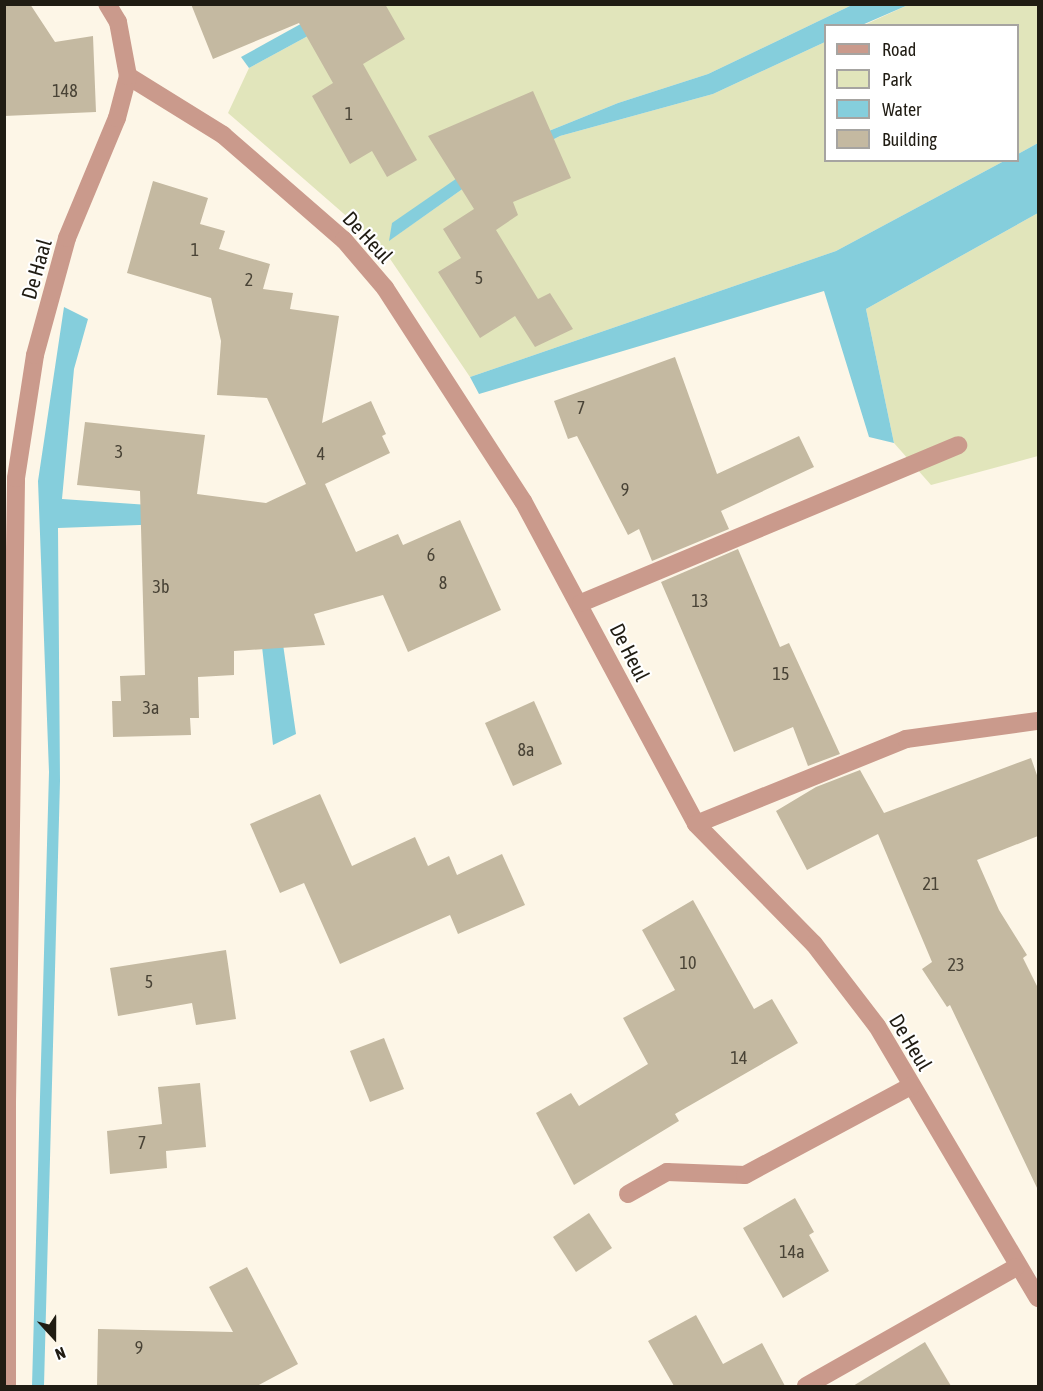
<!DOCTYPE html>
<style>
body{margin:0}
#map{position:relative;width:1043px;height:1391px;overflow:hidden;background:#fdf6e7;font-family:"Asap Condensed",sans-serif}
div>[style]{position:absolute}
.green>*{inset:0;background:#e1e5bb}
.water>*{inset:0;background:#85cedc}
.building>*{inset:0;background:#c4b9a1}
.minor>*{height:18px;margin:-9px;padding:0 9px;transform-origin:9px;border-radius:9px;background:#ca9a8c}
span{translate:-50% -50%;white-space:nowrap;text-align:center;line-height:1.15;-webkit-text-stroke:4.5px #fff;paint-order:stroke}
.number-label{font-size:18px;color:#494336}
.number-label span{-webkit-text-stroke-width:0}
.street-label{font-size:21px;color:#201c13}
.frame{position:absolute;inset:0;border:6px solid #201c13;pointer-events:none}
.legend{position:absolute;left:824px;top:24px;width:195px;height:138px;box-sizing:border-box;background:#fff;border:2px solid #a6a4a1;margin:0;padding:8px 10px;list-style:none;font-size:18px;color:#201c13}
.legend li{display:flex;align-items:center;gap:12px;height:30px}
.legend b{width:30px;border:2px solid #a6a4a1}
.north{position:absolute;left:24px;top:1307px;width:60px;height:60px;-webkit-text-stroke:4px #fff;paint-order:stroke;rotate:159deg;font-size:16px;font-weight:700;line-height:24px;text-align:center;color:#201c13}
.north::after{content:'';display:block;margin:auto;width:21px;height:27px;background:#201c13;clip-path:polygon(50% 0,100% 100%,50% 72%,0 100%)}
</style>
<div id="map">
<div class="green">
<div style="clip-path:polygon(365px 5px,852px 5px,708px 74px,618px 103px,492px 154px,390px 240px,478px 178px,560px 136px,713px 94px,825px 42px,826px 160px,1004px 161px,836px 251px,470px 377px,382px 247px,228px 113px,249px 68px)"></div>
<div style="clip-path:polygon(908px 5px,1038px 5px,1038px 143px,1018px 154px,1018px 26px,862px 26px)"></div>
<div style="clip-path:polygon(1038px 213px,1038px 456px,931px 485px,894px 443px,866px 309px)"></div>
</div>
<div class="water">
<div style="clip-path:polygon(335px 5px,365px 5px,249px 68px,241px 57px)"></div>
<div style="clip-path:polygon(852px 5px,908px 5px,862px 25px,826px 26px,825px 42px,713px 94px,560px 136px,478px 178px,389px 241px,392px 223px,492px 154px,618px 103px,708px 74px)"></div>
<div style="clip-path:polygon(1038px 143px,1038px 213px,866px 309px,894px 443px,869px 437px,824px 291px,479px 394px,470px 377px,836px 251px,1004px 161px,1018px 160px,1018px 154px)"></div>
<div style="clip-path:polygon(64px 307px,88px 319px,74px 369px,62px 499px,264px 513px,296px 734px,273px 745px,248px 521px,58px 528px,60px 781px,44px 1386px,32px 1386px,49px 772px,38px 481px)"></div>
</div>
<div class="building">
<div style="clip-path:polygon(4px 4px,30px 4px,55px 42px,93px 36px,96px 112px,4px 116px)"></div>
<div style="clip-path:polygon(191px 4px,385px 4px,405px 39px,363px 64px,417px 160px,387px 177px,372px 151px,350px 164px,312px 96px,333px 83px,299px 23px,213px 59px)"></div>
<div style="clip-path:polygon(533px 91px,571px 178px,513px 202px,518px 215px,496px 230px,538px 299px,550px 293px,573px 329px,535px 347px,515px 316px,480px 338px,438px 272px,461px 258px,443px 229px,474px 209px,428px 136px)"></div>
<div style="clip-path:polygon(153px 181px,208px 198px,200px 224px,225px 231px,219px 249px,270px 264px,263px 289px,293px 293px,290px 309px,339px 316px,322px 423px,371px 401px,386px 434px,382px 436px,390px 453px,325px 484px,356px 552px,398px 534px,403px 545px,460px 520px,501px 610px,408px 652px,383px 595px,314px 614px,325px 645px,234px 651px,234px 675px,198px 677px,199px 718px,190px 718px,191px 735px,113px 737px,112px 701px,121px 701px,120px 676px,145px 675px,140px 491px,77px 485px,85px 422px,205px 435px,197px 494px,266px 503px,306px 484px,267px 398px,217px 395px,221px 341px,211px 298px,127px 273px)"></div>
<div style="clip-path:polygon(675px 357px,717px 474px,799px 436px,814px 467px,721px 511px,729px 529px,652px 561px,639px 529px,628px 535px,577px 436px,568px 439px,554px 401px)"></div>
<div style="clip-path:polygon(738px 549px,780px 647px,789px 643px,840px 754px,808px 766px,793px 727px,734px 752px,661px 582px)"></div>
<div style="clip-path:polygon(534px 701px,562px 764px,513px 786px,485px 723px)"></div>
<div style="clip-path:polygon(1031px 758px,1038px 778px,1038px 836px,977px 860px,999px 910px,1027px 955px,1023px 958px,1038px 988px,1038px 1190px,950px 1005px,947px 1007px,922px 969px,932px 962px,878px 834px,807px 870px,776px 811px,816px 787px,860px 770px,884px 813px)"></div>
<div style="clip-path:polygon(320px 794px,352px 866px,415px 837px,428px 866px,449px 856px,457px 875px,502px 854px,525px 905px,458px 934px,450px 915px,340px 964px,304px 883px,280px 893px,250px 824px)"></div>
<div style="clip-path:polygon(693px 900px,754px 1009px,772px 999px,798px 1043px,675px 1114px,679px 1121px,574px 1185px,536px 1113px,571px 1093px,579px 1106px,648px 1064px,623px 1018px,675px 990px,642px 930px)"></div>
<div style="clip-path:polygon(226px 950px,236px 1019px,196px 1025px,192px 1003px,118px 1016px,110px 968px)"></div>
<div style="clip-path:polygon(384px 1038px,404px 1089px,370px 1102px,350px 1051px)"></div>
<div style="clip-path:polygon(200px 1083px,206px 1147px,166px 1151px,167px 1168px,110px 1174px,107px 1131px,162px 1124px,158px 1087px)"></div>
<div style="clip-path:polygon(795px 1198px,814px 1232px,809px 1235px,829px 1271px,783px 1298px,743px 1228px)"></div>
<div style="clip-path:polygon(589px 1213px,612px 1248px,576px 1272px,553px 1237px)"></div>
<div style="clip-path:polygon(247px 1267px,298px 1364px,257px 1386px,97px 1386px,98px 1329px,233px 1332px,209px 1287px)"></div>
<div style="clip-path:polygon(696px 1315px,723px 1364px,762px 1343px,785px 1386px,674px 1386px,648px 1341px)"></div>
<div style="clip-path:polygon(925px 1342px,951px 1386px,853px 1386px)"></div>
</div>
<div class="minor">
<div style="left:128px;top:76px;width:112px;rotate:31.8deg"></div>
<div style="left:223px;top:135px;width:160px;rotate:41deg"></div>
<div style="left:344px;top:240px;width:63px;rotate:49.5deg"></div>
<div style="left:385px;top:288px;width:254px;rotate:57.1deg"></div>
<div style="left:523px;top:501px;width:366px;rotate:61.8deg"></div>
<div style="left:696px;top:824px;width:168px;rotate:45.5deg"></div>
<div style="left:814px;top:944px;width:103px;rotate:52.5deg"></div>
<div style="left:877px;top:1026px;width:316px;rotate:59.4deg"></div>
<div style="left:581px;top:603px;width:409px;rotate:-22.7deg"></div>
<div style="left:696px;top:824px;width:227px;rotate:-22deg"></div>
<div style="left:906px;top:739px;width:133px;rotate:-7.8deg"></div>
<div style="left:628px;top:1194px;width:45px;rotate:-29.4deg"></div>
<div style="left:667px;top:1172px;width:78px;rotate:2.2deg"></div>
<div style="left:745px;top:1175px;width:188px;rotate:-28.2deg"></div>
<div style="left:7px;top:1386px;width:284px;rotate:-90deg"></div>
<div style="left:7px;top:1102px;width:624px;rotate:-89.17deg"></div>
<div style="left:16px;top:478px;width:124px;rotate:-81.2deg"></div>
<div style="left:35px;top:355px;width:121px;rotate:-74.7deg"></div>
<div style="left:67px;top:238px;width:130px;rotate:-67.4deg"></div>
<div style="left:117px;top:118px;width:43px;rotate:-75.3deg"></div>
<div style="left:128px;top:76px;width:55px;rotate:-100.5deg"></div>
<div style="left:118px;top:22px;width:21px;rotate:-121deg"></div>
<div style="left:806px;top:1386px;width:241px;rotate:-29.5deg"></div>
</div>
<div class="number-label">
<span style="left:65px;top:91px">148</span>
<span style="left:349px;top:114px">1</span>
<span style="left:195px;top:250px">1</span>
<span style="left:479px;top:278px">5</span>
<span style="left:249px;top:280px">2</span>
<span style="left:581px;top:408px">7</span>
<span style="left:119px;top:452px">3</span>
<span style="left:321px;top:454px">4</span>
<span style="left:625px;top:490px">9</span>
<span style="left:431px;top:555px">6</span>
<span style="left:443px;top:583px">8</span>
<span style="left:161px;top:587px">3b</span>
<span style="left:700px;top:601px">13</span>
<span style="left:781px;top:674px">15</span>
<span style="left:151px;top:708px">3a</span>
<span style="left:526px;top:750px">8a</span>
<span style="left:931px;top:884px">21</span>
<span style="left:688px;top:963px">10</span>
<span style="left:956px;top:965px">23</span>
<span style="left:149px;top:982px">5</span>
<span style="left:739px;top:1058px">14</span>
<span style="left:142px;top:1143px">7</span>
<span style="left:792px;top:1252px">14a</span>
<span style="left:139px;top:1348px">9</span>
</div>
<div class="street-label">
<span style="left:368px;top:237px;rotate:47deg">De Heul</span>
<span style="left:36px;top:269px;rotate:-74deg">De Haal</span>
<span style="left:630px;top:652px;rotate:63deg">De Heul</span>
<span style="left:911px;top:1042px;rotate:59deg">De Heul</span>
</div>
<div class="frame"></div>
<ul class="legend">
<li><b style="height:8px;background:#ca9a8c"></b>Road</li>
<li><b style="height:16px;background:#e1e5bb"></b>Park</li>
<li><b style="height:16px;background:#85cedc"></b>Water</li>
<li><b style="height:16px;background:#c4b9a1"></b>Building</li>
</ul>
<div class="north">N</div>
</div>
